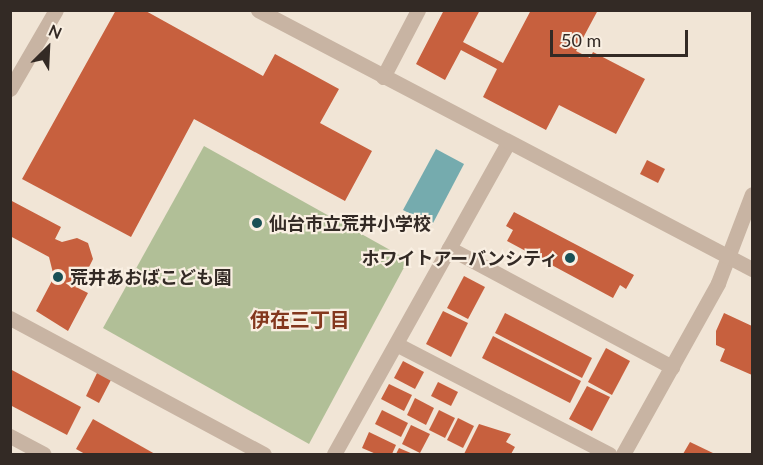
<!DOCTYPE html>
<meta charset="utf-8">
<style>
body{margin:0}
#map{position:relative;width:763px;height:465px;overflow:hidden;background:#f1e5d6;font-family:Lato,"Noto Sans JP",sans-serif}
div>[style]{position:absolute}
.green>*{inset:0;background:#b1bf97}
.water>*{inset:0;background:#75abae}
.building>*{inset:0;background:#c7603e}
.minor>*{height:15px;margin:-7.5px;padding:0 7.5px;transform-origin:7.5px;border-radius:7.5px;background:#c8b4a3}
.tertiary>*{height:15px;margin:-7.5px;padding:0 7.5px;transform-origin:7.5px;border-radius:7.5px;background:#c8b4a3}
.dots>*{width:16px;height:16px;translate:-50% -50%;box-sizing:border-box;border:3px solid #f9efe2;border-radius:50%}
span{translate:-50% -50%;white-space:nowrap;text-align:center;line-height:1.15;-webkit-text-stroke:4.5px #f9efe2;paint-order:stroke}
.poi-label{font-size:18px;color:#332a25;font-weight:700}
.left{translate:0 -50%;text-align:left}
.right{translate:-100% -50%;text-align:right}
.neighbourhood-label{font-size:20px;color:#83371d;font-weight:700}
.frame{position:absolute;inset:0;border:12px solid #332a25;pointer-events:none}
.north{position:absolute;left:18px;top:18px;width:60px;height:60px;-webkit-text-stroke:4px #f9efe2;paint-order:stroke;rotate:24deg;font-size:16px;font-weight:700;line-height:24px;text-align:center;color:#332a25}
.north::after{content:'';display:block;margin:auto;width:21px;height:27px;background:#332a25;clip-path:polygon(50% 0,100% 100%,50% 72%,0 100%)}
.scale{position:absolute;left:550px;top:30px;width:138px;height:27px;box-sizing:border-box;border:3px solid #332a25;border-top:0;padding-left:8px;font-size:18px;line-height:21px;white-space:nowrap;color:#332a25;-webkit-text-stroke:4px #f9efe2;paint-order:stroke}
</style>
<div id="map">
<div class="green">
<div style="clip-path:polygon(204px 146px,408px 260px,309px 444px,103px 328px)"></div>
</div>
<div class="water">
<div style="clip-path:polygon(436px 149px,464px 164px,432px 225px,403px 210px)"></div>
</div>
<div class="building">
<div style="clip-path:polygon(116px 10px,144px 10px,263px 76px,275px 54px,339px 89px,320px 123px,372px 151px,345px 201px,194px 119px,131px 237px,22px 179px)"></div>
<div style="clip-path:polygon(444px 10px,480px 10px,463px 42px,503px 63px,531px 10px,598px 10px,576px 51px,590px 58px,593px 52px,645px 79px,616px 134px,559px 105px,546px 130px,483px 97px,497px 69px,461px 50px,445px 80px,416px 64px)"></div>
<div style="clip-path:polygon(647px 160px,665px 169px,658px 183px,640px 174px)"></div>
<div style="clip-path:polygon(10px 200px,61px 227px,55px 239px,62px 242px,77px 238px,88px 243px,93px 259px,87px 271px,78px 274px,76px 287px,88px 293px,68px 331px,36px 311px,54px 277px,49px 257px,10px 236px)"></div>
<div style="clip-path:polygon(514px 212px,634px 275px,626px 289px,620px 285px,613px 298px,507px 241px,513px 230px,506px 226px)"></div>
<div style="clip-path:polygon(464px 276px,485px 287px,468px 319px,447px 308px)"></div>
<div style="clip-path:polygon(443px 311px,468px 323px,451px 357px,426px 344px)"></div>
<div style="clip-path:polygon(505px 313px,592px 358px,582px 378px,495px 333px)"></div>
<div style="clip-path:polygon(724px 313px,752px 326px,752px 375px,720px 361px,725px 349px,716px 345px,716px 331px)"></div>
<div style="clip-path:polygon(493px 336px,581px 381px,570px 403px,482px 358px)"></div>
<div style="clip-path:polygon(606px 348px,630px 361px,612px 395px,588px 382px)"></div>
<div style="clip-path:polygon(403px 361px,424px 372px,415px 389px,394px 378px)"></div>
<div style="clip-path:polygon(10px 369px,81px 407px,67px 435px,10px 405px)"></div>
<div style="clip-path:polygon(98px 371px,112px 378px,99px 403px,86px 396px)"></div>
<div style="clip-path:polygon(438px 382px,458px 392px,451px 406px,431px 396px)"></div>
<div style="clip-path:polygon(389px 384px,412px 395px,404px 411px,381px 399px)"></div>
<div style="clip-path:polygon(587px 386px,610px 397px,592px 431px,569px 419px)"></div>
<div style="clip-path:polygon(415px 398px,434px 408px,426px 425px,407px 415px)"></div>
<div style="clip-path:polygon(382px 410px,408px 423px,401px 437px,375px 424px)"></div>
<div style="clip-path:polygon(439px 410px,455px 418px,445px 438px,429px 430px)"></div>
<div style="clip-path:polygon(458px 418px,474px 426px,463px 448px,447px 440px)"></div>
<div style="clip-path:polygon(93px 419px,155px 454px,85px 454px,76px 449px)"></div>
<div style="clip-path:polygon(479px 424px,511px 434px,506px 442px,515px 447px,511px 454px,464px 454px)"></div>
<div style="clip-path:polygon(411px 425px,430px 434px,420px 453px,402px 444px)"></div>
<div style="clip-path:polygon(369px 432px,396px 445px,392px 454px,376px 454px,362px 448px)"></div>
<div style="clip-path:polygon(690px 442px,715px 454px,683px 454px)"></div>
<div style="clip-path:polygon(399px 448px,413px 454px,396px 454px)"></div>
</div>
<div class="minor">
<div style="left:383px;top:77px;width:76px;rotate:-62.4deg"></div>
<div style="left:449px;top:248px;width:253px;rotate:28.1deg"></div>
<div style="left:10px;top:318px;width:288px;rotate:28.2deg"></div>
<div style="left:396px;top:344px;width:240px;rotate:27.3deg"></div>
<div style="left:10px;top:436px;width:38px;rotate:28deg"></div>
<div style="left:334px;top:454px;width:356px;rotate:-60.8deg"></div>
<div style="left:623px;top:454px;width:196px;rotate:-60.9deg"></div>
<div style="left:718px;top:283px;width:95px;rotate:-69.1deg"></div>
</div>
<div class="tertiary">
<div style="left:258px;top:10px;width:558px;rotate:27.67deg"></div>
<div style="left:10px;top:89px;width:91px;rotate:-59.8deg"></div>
</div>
<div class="dots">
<div style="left:257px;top:223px;background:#1a5055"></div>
<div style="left:570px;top:258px;background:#1a5055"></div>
<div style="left:58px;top:277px;background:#1a5055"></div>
</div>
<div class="poi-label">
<span class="left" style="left:269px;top:223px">仙台市立荒井小学校</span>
<span class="right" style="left:558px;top:258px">ホワイトアーバンシティ</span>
<span class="left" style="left:70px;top:277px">荒井あおばこども園</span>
</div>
<div class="neighbourhood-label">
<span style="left:300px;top:319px">伊在三丁目</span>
</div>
<div class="frame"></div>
<div class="north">N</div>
<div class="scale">50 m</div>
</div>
